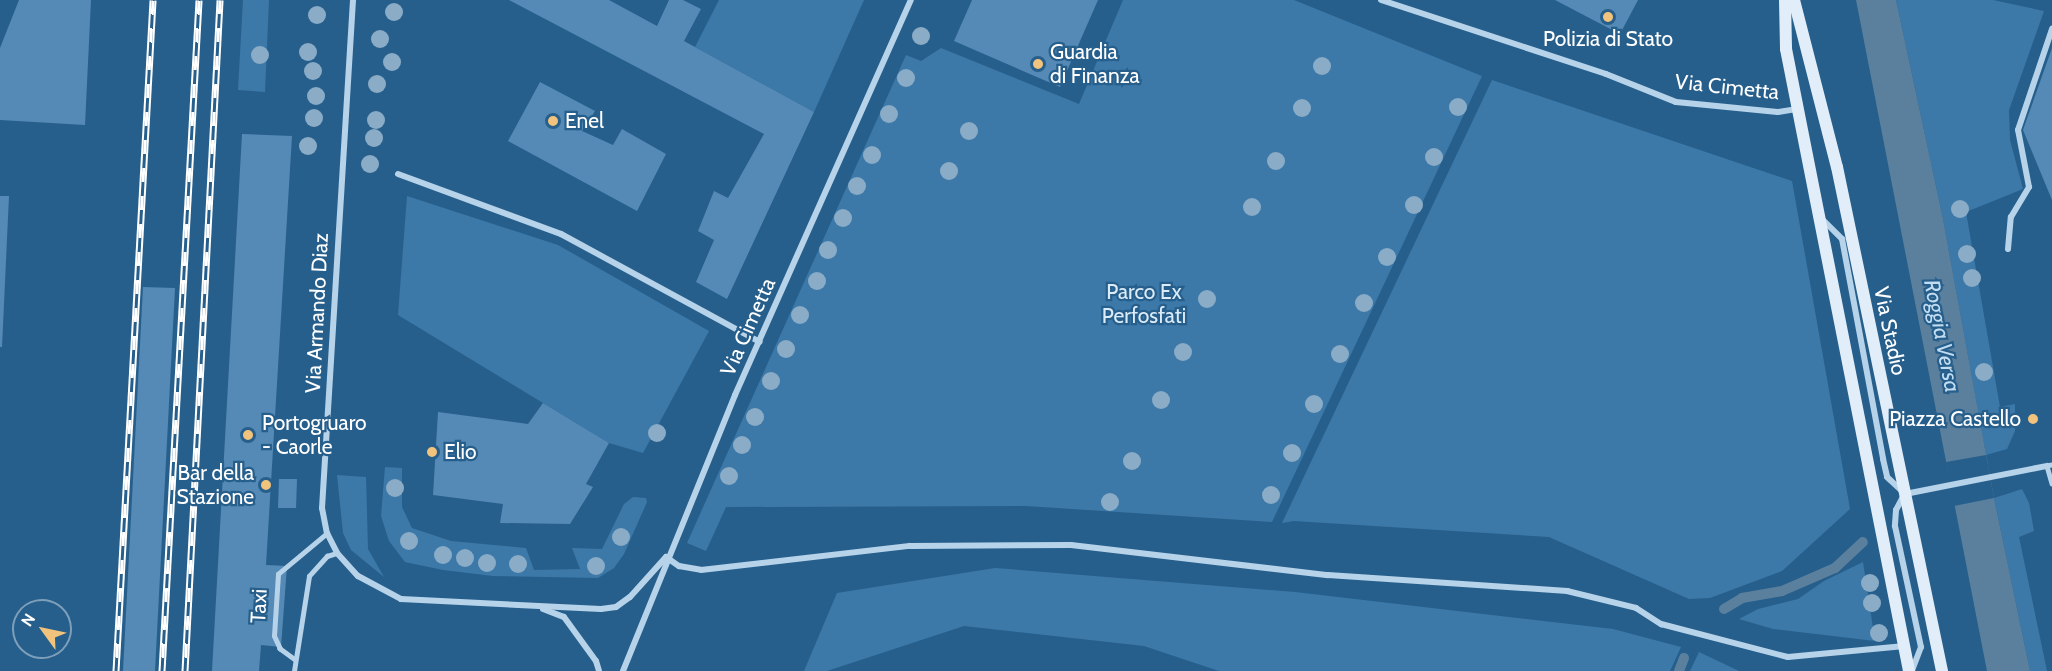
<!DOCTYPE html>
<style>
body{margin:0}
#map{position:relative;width:2052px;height:671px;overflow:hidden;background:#275f8c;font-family:Cabin,sans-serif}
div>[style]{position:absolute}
.green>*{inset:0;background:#3c79a9}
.water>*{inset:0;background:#5b809e}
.pier>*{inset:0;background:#275f8c}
.stream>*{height:10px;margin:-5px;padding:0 5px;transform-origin:5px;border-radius:5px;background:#5b809e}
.building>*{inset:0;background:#548ab5}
.lane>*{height:4.5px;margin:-2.25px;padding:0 2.25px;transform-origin:2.25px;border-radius:2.25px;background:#b6d3ea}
.street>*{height:6px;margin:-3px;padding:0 3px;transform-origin:3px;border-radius:3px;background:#b6d3ea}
.secondary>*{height:12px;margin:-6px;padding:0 6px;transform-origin:6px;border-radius:6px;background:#e1eef9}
.rail>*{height:7px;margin-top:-3.5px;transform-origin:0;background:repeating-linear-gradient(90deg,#275f8c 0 14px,#fff 0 28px);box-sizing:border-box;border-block:2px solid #fff}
.trees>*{width:18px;height:18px;margin:-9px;border-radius:50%;background:#8aacc7}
.dots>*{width:16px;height:16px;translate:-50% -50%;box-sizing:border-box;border:3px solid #275f8c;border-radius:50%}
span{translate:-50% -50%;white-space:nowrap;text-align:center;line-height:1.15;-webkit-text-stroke:4.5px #275f8c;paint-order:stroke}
.poi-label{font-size:21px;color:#fff}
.left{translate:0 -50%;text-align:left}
.right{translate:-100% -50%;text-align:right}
.street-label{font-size:21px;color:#fff}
.park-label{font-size:21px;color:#dbebf8}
.water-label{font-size:22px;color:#c2ddf1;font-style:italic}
.north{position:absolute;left:12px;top:599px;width:60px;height:60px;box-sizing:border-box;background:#275f8c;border:2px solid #7d9fba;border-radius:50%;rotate:303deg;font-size:16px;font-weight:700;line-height:24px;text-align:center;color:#fff}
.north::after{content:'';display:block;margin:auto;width:21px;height:27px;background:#f2c37c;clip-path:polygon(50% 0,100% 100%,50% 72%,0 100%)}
</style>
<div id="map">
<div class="green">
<div style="clip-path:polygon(243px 0,269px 0,265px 92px,238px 90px)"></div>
<div style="clip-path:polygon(719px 0,864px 0,814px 112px,695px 47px)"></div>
<div style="clip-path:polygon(1123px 0,1294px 0,1482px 76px,1272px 522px,1026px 506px,726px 507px,706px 551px,687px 543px,906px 55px,921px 61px,941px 48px,1079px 104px)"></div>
<div style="clip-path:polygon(1896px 0,1993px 0,2044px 11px,2009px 110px,2010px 140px,2023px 189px,1966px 212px,2000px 407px,2015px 404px,2015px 431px,2007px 449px,1986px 455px,1943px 219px)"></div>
<div style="clip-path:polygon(1492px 80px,1792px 181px,1850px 509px,1782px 571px,1710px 598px,1689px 599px,1549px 537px,1294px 521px,1282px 523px)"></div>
<div style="clip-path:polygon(407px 196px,558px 245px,709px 331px,643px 453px,609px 443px,398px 315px)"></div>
<div style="clip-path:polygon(385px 467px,402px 468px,402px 507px,412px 528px,451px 541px,526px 548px,534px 570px,580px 569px,572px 548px,602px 549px,624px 504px,633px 497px,646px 498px,647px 502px,624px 554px,614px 568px,598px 578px,493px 576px,443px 570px,405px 562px,389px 541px,381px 516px)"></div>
<div style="clip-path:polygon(337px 475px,366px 477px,368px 549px,384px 577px,351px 550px,343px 533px)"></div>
<div style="clip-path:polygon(2022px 489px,2029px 503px,2034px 531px,2019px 537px,2047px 671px,2030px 671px,1994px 498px)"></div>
<div style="clip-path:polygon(1863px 562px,1875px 641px,1773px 629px,1739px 619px,1758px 609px,1798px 599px,1824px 581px)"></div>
<div style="clip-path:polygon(995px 568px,1295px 592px,1613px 629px,1681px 647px,1670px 671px,1219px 671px,1144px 646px,964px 626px,827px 671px,804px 671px,837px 593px)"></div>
<div style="clip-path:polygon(1699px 652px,1739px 671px,1690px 671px)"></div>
</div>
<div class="water">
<div style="clip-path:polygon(1856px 0,1896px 0,1943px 219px,1994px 498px,2030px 671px,1987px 671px)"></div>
</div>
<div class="pier">
<div style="clip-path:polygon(1986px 455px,1994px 498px,1954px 506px,1946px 462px)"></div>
</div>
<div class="stream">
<div style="left:1724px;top:609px;width:21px;rotate:-31deg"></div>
<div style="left:1742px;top:598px;width:41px;rotate:-9.9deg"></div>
<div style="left:1782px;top:591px;width:58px;rotate:-23.5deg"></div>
<div style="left:1835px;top:568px;width:38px;rotate:-43deg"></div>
<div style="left:1679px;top:671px;width:14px;rotate:-69deg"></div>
</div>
<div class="building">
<div style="clip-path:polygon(19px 0,91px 0,85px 125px,0 120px,0 48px)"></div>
<div style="clip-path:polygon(509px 0,609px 0,657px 26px,669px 0,683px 0,701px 9px,684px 41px,814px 112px,727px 299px,696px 282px,714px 240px,698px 231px,714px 191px,728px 198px,764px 134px)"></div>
<div style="clip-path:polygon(972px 0,1098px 0,1060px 87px,954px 41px)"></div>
<div style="clip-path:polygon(1555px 0,1638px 0,1620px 34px)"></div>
<div style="clip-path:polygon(2052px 48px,2052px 200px,2023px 130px)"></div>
<div style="clip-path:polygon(540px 82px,595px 111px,582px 131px,613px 145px,622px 129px,666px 154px,637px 211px,508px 141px)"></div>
<div style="clip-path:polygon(242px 134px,292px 136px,266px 565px,287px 566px,281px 647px,261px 645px,259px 671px,212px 671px)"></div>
<div style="clip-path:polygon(0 196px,9px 196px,2px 347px,0 347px)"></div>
<div style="clip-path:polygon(143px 287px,175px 288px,155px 671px,123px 671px)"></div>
<div style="clip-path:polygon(543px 403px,609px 443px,586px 484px,593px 487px,570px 524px,500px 523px,503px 504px,433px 495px,438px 412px,528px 424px)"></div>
<div style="clip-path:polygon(279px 479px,297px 479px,296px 508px,278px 508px)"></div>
</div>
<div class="lane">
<div style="left:2052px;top:465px;width:5px;rotate:169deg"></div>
<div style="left:2047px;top:466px;width:18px;rotate:74deg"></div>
<div style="left:295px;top:660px;width:19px;rotate:-144deg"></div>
<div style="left:280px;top:649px;width:14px;rotate:-115deg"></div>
<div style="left:274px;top:636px;width:62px;rotate:-86.3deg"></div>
<div style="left:278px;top:574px;width:64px;rotate:-39.9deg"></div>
<div style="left:294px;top:671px;width:96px;rotate:-81deg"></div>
<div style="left:309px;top:576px;width:27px;rotate:-48deg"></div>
<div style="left:327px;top:556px;width:10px;rotate:-17deg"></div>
</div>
<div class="street">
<div style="left:353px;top:0;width:509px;rotate:93.49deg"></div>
<div style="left:322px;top:508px;width:25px;rotate:79deg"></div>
<div style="left:327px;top:533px;width:22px;rotate:63deg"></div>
<div style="left:337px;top:553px;width:31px;rotate:48deg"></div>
<div style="left:358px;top:576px;width:49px;rotate:28.1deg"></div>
<div style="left:401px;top:599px;width:200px;rotate:2.9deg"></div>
<div style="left:601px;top:609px;width:15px;rotate:-8deg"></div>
<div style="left:616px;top:607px;width:17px;rotate:-36deg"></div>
<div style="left:630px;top:597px;width:54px;rotate:-48deg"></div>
<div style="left:1381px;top:0;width:237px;rotate:18.2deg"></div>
<div style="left:1606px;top:74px;width:75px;rotate:21.8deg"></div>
<div style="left:1676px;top:102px;width:102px;rotate:5.6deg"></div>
<div style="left:1778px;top:112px;width:20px;rotate:-9deg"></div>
<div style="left:398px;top:174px;width:174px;rotate:20.2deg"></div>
<div style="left:561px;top:234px;width:226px;rotate:28.5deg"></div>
<div style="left:1821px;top:218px;width:30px;rotate:45deg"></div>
<div style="left:1842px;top:239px;width:224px;rotate:79.4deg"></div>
<div style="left:1883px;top:459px;width:18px;rotate:77deg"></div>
<div style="left:1887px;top:477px;width:21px;rotate:43deg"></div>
<div style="left:2008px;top:249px;width:32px;rotate:-85deg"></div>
<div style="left:2011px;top:217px;width:35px;rotate:-59deg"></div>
<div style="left:2029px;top:187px;width:58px;rotate:-100.9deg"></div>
<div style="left:2018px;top:130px;width:107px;rotate:-71.4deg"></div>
<div style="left:1905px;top:494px;width:145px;rotate:-11.2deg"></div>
<div style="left:1904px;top:495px;width:17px;rotate:118deg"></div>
<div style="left:1896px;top:510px;width:16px;rotate:94deg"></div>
<div style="left:1895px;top:526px;width:124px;rotate:77.9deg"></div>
<div style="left:1921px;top:647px;width:25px;rotate:111deg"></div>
<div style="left:666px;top:557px;width:16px;rotate:35deg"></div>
<div style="left:679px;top:566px;width:22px;rotate:10deg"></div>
<div style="left:701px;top:570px;width:210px;rotate:-6.6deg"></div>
<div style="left:910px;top:546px;width:161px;rotate:-0.4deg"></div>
<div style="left:1071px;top:545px;width:259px;rotate:6.7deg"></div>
<div style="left:1328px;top:575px;width:240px;rotate:3.8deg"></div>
<div style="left:1567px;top:591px;width:71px;rotate:13.8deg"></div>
<div style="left:1636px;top:608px;width:30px;rotate:33deg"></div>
<div style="left:1661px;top:624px;width:131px;rotate:14.6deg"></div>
<div style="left:1788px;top:657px;width:117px;rotate:-5.4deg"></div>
<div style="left:543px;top:609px;width:22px;rotate:21deg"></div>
<div style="left:564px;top:617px;width:54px;rotate:54deg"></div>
<div style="left:596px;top:661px;width:10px;rotate:73deg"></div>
<div style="left:623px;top:671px;width:298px;rotate:-67.9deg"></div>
<div style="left:735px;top:395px;width:432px;rotate:-66deg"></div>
</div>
<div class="secondary">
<div style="left:1785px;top:0;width:49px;rotate:88.8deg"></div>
<div style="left:1786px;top:49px;width:634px;rotate:78.81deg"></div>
<div style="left:1794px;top:0;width:172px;rotate:75.6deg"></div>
<div style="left:1837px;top:167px;width:515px;rotate:78.23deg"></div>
</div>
<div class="rail">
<div style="left:116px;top:671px;width:672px;rotate:-86.84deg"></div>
<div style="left:162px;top:671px;width:672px;rotate:-86.84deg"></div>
<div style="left:185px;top:671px;width:672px;rotate:-87.01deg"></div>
</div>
<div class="trees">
<div style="left:394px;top:12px"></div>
<div style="left:317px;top:15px"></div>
<div style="left:921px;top:36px"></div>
<div style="left:380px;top:39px"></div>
<div style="left:308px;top:52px"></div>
<div style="left:260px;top:55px"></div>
<div style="left:392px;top:62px"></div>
<div style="left:1322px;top:66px"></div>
<div style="left:313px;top:71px"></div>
<div style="left:906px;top:78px"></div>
<div style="left:377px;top:84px"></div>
<div style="left:316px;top:96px"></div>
<div style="left:1458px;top:107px"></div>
<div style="left:1302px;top:108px"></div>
<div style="left:889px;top:114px"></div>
<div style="left:314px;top:118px"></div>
<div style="left:376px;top:120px"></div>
<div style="left:969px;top:131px"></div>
<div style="left:374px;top:138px"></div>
<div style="left:308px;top:146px"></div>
<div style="left:872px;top:155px"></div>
<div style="left:1434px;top:157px"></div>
<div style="left:1276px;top:161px"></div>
<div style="left:370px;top:164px"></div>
<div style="left:949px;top:171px"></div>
<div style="left:857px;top:186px"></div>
<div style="left:1414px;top:205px"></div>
<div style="left:1252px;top:207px"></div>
<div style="left:1960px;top:209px"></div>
<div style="left:843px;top:218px"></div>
<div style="left:828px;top:250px"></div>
<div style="left:1967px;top:254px"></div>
<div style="left:1387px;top:257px"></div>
<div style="left:1972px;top:278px"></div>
<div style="left:817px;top:281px"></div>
<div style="left:1207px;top:299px"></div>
<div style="left:1364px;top:303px"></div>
<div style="left:800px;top:315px"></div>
<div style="left:786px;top:349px"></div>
<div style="left:1183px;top:352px"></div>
<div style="left:1340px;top:354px"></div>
<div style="left:1984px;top:372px"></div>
<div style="left:771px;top:381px"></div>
<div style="left:1161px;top:400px"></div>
<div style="left:1314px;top:404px"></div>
<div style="left:755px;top:417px"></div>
<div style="left:657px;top:433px"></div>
<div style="left:742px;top:445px"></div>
<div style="left:1292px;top:453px"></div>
<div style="left:1132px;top:461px"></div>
<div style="left:729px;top:476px"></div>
<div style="left:395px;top:488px"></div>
<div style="left:1271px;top:495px"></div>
<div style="left:1110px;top:502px"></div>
<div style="left:621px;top:537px"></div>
<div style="left:409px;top:541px"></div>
<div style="left:443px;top:555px"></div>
<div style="left:465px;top:558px"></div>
<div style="left:487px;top:563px"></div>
<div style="left:518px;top:564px"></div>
<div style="left:596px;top:566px"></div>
<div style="left:1870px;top:583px"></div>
<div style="left:1872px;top:603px"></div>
<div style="left:1879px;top:633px"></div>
</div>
<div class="dots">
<div style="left:1608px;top:17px;background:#f2c37c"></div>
<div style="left:1038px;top:64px;background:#f2c37c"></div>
<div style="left:553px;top:121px;background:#f2c37c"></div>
<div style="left:2033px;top:419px;background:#f2c37c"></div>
<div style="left:248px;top:435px;background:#f2c37c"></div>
<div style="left:432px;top:452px;background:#f2c37c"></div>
<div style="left:266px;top:485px;background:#f2c37c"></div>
</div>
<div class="poi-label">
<span style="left:1608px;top:39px">Polizia di Stato</span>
<span class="left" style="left:1050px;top:64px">Guardia<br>di Finanza</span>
<span class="left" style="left:565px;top:121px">Enel</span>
<span class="right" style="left:2021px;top:419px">Piazza Castello</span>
<span class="left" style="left:262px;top:435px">Portogruaro<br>- Caorle</span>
<span class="left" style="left:444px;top:452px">Elio</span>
<span class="right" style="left:254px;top:485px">Bar della<br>Stazione</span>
</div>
<div class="street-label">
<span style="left:1727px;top:87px;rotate:6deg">Via Cimetta</span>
<span style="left:317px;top:313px;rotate:-87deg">Via Armando Diaz</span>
<span style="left:748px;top:327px;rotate:-66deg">Via Cimetta</span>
<span style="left:1890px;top:331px;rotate:78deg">Via Stadio</span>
<span style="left:259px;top:606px;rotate:-87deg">Taxi</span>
</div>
<div class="park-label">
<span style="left:1144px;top:304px">Parco Ex<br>Perfosfati</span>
</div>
<div class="water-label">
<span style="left:1942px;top:336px;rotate:79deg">Roggia Versa</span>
</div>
<div class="north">N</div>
</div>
